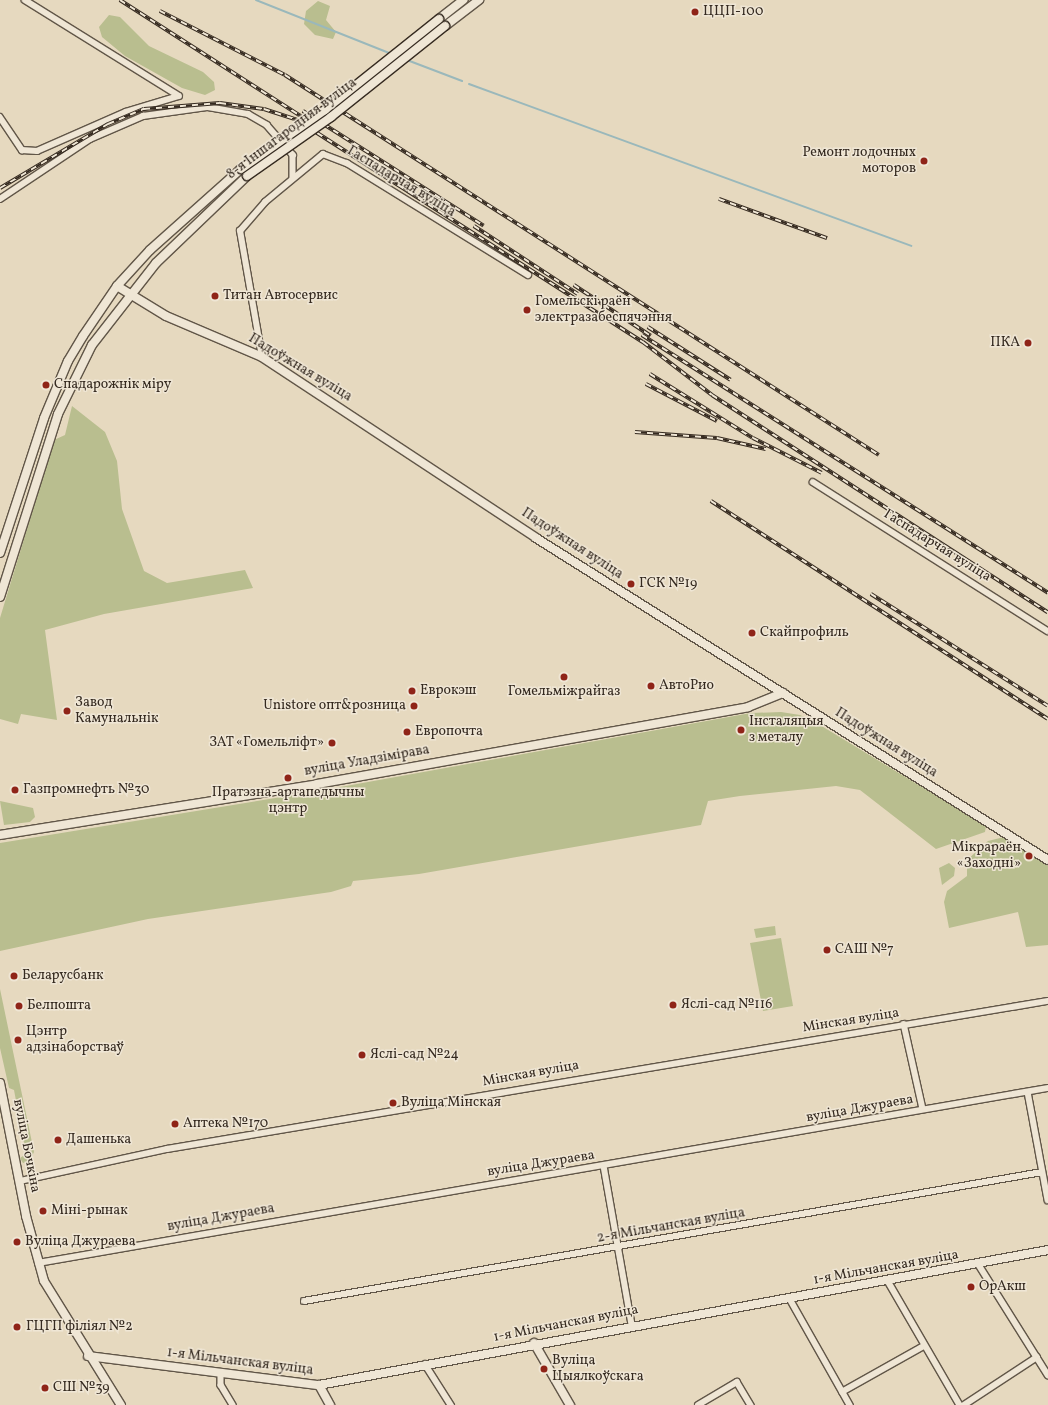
<!DOCTYPE html>
<meta charset="utf-8">
<style>
body{margin:0}
#map{position:relative;width:1048px;height:1405px;overflow:hidden;background:#e6d9bf;font-family:Vollkorn,serif}
div>[style]{position:absolute}
.green>*{inset:0;background:#b9be8f}
.stream>*{height:2px;margin:-1px;padding:0 1px;transform-origin:1px;border-radius:1px;background:#9ab8bb}
.roads{filter:drop-shadow(1px 0 #615648) drop-shadow(-1px 0 #615648) drop-shadow(0 1px #615648) drop-shadow(0 -1px #615648)}
.street>*{height:5.5px;margin:-2.75px;padding:0 2.75px;transform-origin:2.75px;border-radius:2.75px;background:#efe6d5}
.secondary>*{height:8px;margin:-4px;padding:0 4px;transform-origin:4px;border-radius:4px;background:#efe6d5}
.rail>*{height:3.5px;margin-top:-1.75px;transform-origin:0;background:repeating-linear-gradient(90deg,#efe6d5 0 6px,#352a20 0 12px);box-sizing:border-box;border-block:1px solid #352a20}
.bridges{filter:drop-shadow(1px 0 #352a20) drop-shadow(-1px 0 #352a20) drop-shadow(0 1px #352a20) drop-shadow(0 -1px #352a20)}
.secondary-bridge>*{height:8px;margin:-4px;padding:0 4px;transform-origin:4px;border-radius:4px;background:#efe6d5}
.dots>*{width:11px;height:11px;translate:-50% -50%;box-sizing:border-box;border:2px solid #efe6d5;border-radius:50%}
span{translate:-50% -50%;white-space:nowrap;text-align:center;line-height:1.15;-webkit-text-stroke:3px #efe6d5;paint-order:stroke}
.poi-label{font-size:14px;color:#352a20}
.left{translate:0 -50%;text-align:left}
.right{translate:-100% -50%;text-align:right}
.street-label{font-size:14px;color:#352a20}
</style>
<div id="map">
<div class="green">
<div style="clip-path:polygon(318px 1px,330px 6px,326px 20px,336px 32px,333px 39px,315px 35px,304px 24px,306px 11px)"></div>
<div style="clip-path:polygon(109px 15px,120px 17px,149px 46px,203px 72px,214px 82px,215px 90px,205px 95px,182px 88px,125px 56px,102px 37px,99px 27px)"></div>
<div style="clip-path:polygon(72px 406px,105px 432px,117px 461px,122px 509px,144px 571px,167px 583px,245px 570px,253px 588px,104px 614px,45px 630px,57px 720px,21px 714px,18px 724px,0 719px,0 618px,54px 440px,65px 435px)"></div>
<div style="clip-path:polygon(781px 712px,800px 715px,815px 722px,986px 826px,985px 832px,936px 849px,860px 790px,836px 786px,740px 796px,708px 801px,701px 825px,419px 874px,353px 881px,351px 886px,331px 892px,148px 919px,0 951px,0 843px,318px 791px,751px 713px)"></div>
<div style="clip-path:polygon(0 801px,33px 808px,35px 817px,30px 822px,4px 825px)"></div>
<div style="clip-path:polygon(1004px 837px,1048px 866px,1048px 945px,1026px 947px,1018px 912px,949px 928px,944px 902px,947px 891px,967px 876px,967px 860px,988px 841px)"></div>
<div style="clip-path:polygon(949px 863px,955px 868px,954px 876px,942px 885px,939px 868px)"></div>
<div style="clip-path:polygon(775px 926px,776px 935px,756px 938px,754px 929px)"></div>
<div style="clip-path:polygon(781px 938px,793px 1006px,763px 1011px,750px 943px)"></div>
<div style="clip-path:polygon(0 989px,34px 1152px,29px 1162px,23px 1163px,20px 1158px,26px 1154px,14px 1090px,9px 1088px,0 1048px)"></div>
</div>
<div class="stream">
<div style="left:256px;top:0;width:146px;rotate:21.7deg"></div>
<div style="left:407px;top:60px;width:59px;rotate:20.9deg"></div>
<div style="left:469px;top:84px;width:471px;rotate:20.1deg"></div>
</div>
<div class="roads">
<div class="street">
<div style="left:25px;top:0;width:181px;rotate:31.9deg"></div>
<div style="left:0;top:117px;width:40px;rotate:56deg"></div>
<div style="left:22px;top:150px;width:15px;rotate:4deg"></div>
<div style="left:37px;top:151px;width:97px;rotate:-23.7deg"></div>
<div style="left:126px;top:112px;width:55px;rotate:-16.8deg"></div>
<div style="left:0;top:199px;width:108px;rotate:-33.7deg"></div>
<div style="left:90px;top:139px;width:58px;rotate:-23.5deg"></div>
<div style="left:143px;top:116px;width:66px;rotate:-7.9deg"></div>
<div style="left:208px;top:107px;width:41px;rotate:9.9deg"></div>
<div style="left:248px;top:114px;width:22px;rotate:30deg"></div>
<div style="left:267px;top:125px;width:40px;rotate:49deg"></div>
<div style="left:293px;top:155px;width:22px;rotate:90deg"></div>
<div style="left:262px;top:357px;width:128px;rotate:-99.9deg"></div>
<div style="left:240px;top:231px;width:38px;rotate:-49deg"></div>
<div style="left:265px;top:202px;width:75px;rotate:-39.6deg"></div>
<div style="left:323px;top:154px;width:26px;rotate:21deg"></div>
<div style="left:347px;top:163px;width:213px;rotate:31.7deg"></div>
<div style="left:813px;top:482px;width:278px;rotate:32.4deg"></div>
<div style="left:904px;top:1024px;width:87px;rotate:77.4deg"></div>
<div style="left:1028px;top:1092px;width:110px;rotate:79.5deg"></div>
<div style="left:604px;top:1166px;width:161px;rotate:80deg"></div>
<div style="left:20px;top:1181px;width:150px;rotate:-12.3deg"></div>
<div style="left:167px;top:1149px;width:893px;rotate:-9.54deg"></div>
<div style="left:38px;top:1263px;width:1025px;rotate:-9.83deg"></div>
<div style="left:979px;top:1265px;width:130px;rotate:57.9deg"></div>
<div style="left:888px;top:1281px;width:143px;rotate:59.9deg"></div>
<div style="left:790px;top:1299px;width:122px;rotate:60.5deg"></div>
<div style="left:304px;top:1301px;width:749px;rotate:-9.91deg"></div>
<div style="left:425px;top:1364px;width:49px;rotate:57.6deg"></div>
<div style="left:221px;top:1374px;width:11px;rotate:90deg"></div>
<div style="left:221px;top:1385px;width:23px;rotate:59deg"></div>
<div style="left:842px;top:1392px;width:94px;rotate:-29.3deg"></div>
<div style="left:698px;top:1405px;width:45px;rotate:-30.5deg"></div>
<div style="left:737px;top:1382px;width:27px;rotate:59deg"></div>
<div style="left:964px;top:1405px;width:87px;rotate:-33.3deg"></div>
</div>
<div class="secondary">
<div style="left:439px;top:19px;width:31px;rotate:-38deg"></div>
<div style="left:445px;top:26px;width:43px;rotate:-37.4deg"></div>
<div style="left:117px;top:286px;width:57px;rotate:31.5deg"></div>
<div style="left:166px;top:316px;width:104px;rotate:23.1deg"></div>
<div style="left:262px;top:357px;width:328px;rotate:33.4deg"></div>
<div style="left:536px;top:538px;width:605px;rotate:32.17deg"></div>
<div style="left:0;top:553px;width:142px;rotate:-71.9deg"></div>
<div style="left:44px;top:418px;width:62px;rotate:-67.2deg"></div>
<div style="left:68px;top:361px;width:29px;rotate:-59deg"></div>
<div style="left:83px;top:336px;width:60px;rotate:-55.8deg"></div>
<div style="left:117px;top:286px;width:49px;rotate:-47.5deg"></div>
<div style="left:150px;top:250px;width:122px;rotate:-41.7deg"></div>
<div style="left:0;top:597px;width:192px;rotate:-72.4deg"></div>
<div style="left:58px;top:414px;width:77px;rotate:-63.8deg"></div>
<div style="left:92px;top:345px;width:104px;rotate:-52deg"></div>
<div style="left:156px;top:263px;width:126px;rotate:-43.7deg"></div>
<div style="left:0;top:835px;width:321px;rotate:-9.1deg"></div>
<div style="left:317px;top:784px;width:438px;rotate:-10.1deg"></div>
<div style="left:748px;top:707px;width:38px;rotate:-22deg"></div>
<div style="left:0;top:1083px;width:136px;rotate:78.9deg"></div>
<div style="left:26px;top:1216px;width:67px;rotate:74.5deg"></div>
<div style="left:44px;top:1281px;width:146px;rotate:58.2deg"></div>
<div style="left:534px;top:1343px;width:72px;rotate:59.9deg"></div>
<div style="left:88px;top:1356px;width:233px;rotate:7.2deg"></div>
<div style="left:319px;top:1385px;width:741px;rotate:-10.49deg"></div>
<div style="left:319px;top:1385px;width:23px;rotate:61deg"></div>
</div>
</div>
<div class="rail">
<div style="left:120px;top:0;width:222px;rotate:32.7deg"></div>
<div style="left:160px;top:11px;width:140px;rotate:27.1deg"></div>
<div style="left:285px;top:75px;width:705px;rotate:32.61deg"></div>
<div style="left:303px;top:111px;width:214px;rotate:32.4deg"></div>
<div style="left:0;top:188px;width:126px;rotate:-30.7deg"></div>
<div style="left:108px;top:124px;width:39px;rotate:-23deg"></div>
<div style="left:144px;top:109px;width:76px;rotate:-4.5deg"></div>
<div style="left:220px;top:103px;width:44px;rotate:7.8deg"></div>
<div style="left:264px;top:109px;width:35px;rotate:18deg"></div>
<div style="left:297px;top:120px;width:411px;rotate:32.7deg"></div>
<div style="left:643px;top:342px;width:87px;rotate:37.5deg"></div>
<div style="left:712px;top:395px;width:400px;rotate:32.9deg"></div>
<div style="left:719px;top:199px;width:115px;rotate:19.9deg"></div>
<div style="left:474px;top:226px;width:124px;rotate:33.2deg"></div>
<div style="left:574px;top:285px;width:92px;rotate:33.5deg"></div>
<div style="left:648px;top:327px;width:98px;rotate:32.6deg"></div>
<div style="left:642px;top:335px;width:481px;rotate:32.4deg"></div>
<div style="left:650px;top:374px;width:121px;rotate:31.9deg"></div>
<div style="left:753px;top:438px;width:77px;rotate:26.9deg"></div>
<div style="left:646px;top:384px;width:80px;rotate:27.5deg"></div>
<div style="left:635px;top:432px;width:82px;rotate:4.2deg"></div>
<div style="left:717px;top:438px;width:50px;rotate:12.7deg"></div>
<div style="left:711px;top:501px;width:401px;rotate:32.9deg"></div>
<div style="left:871px;top:594px;width:209px;rotate:32.3deg"></div>
</div>
<div class="bridges">
<div class="secondary-bridge">
<div style="left:241px;top:169px;width:103px;rotate:-35.1deg"></div>
<div style="left:325px;top:110px;width:146px;rotate:-38.6deg"></div>
<div style="left:247px;top:176px;width:103px;rotate:-35.1deg"></div>
<div style="left:331px;top:117px;width:146px;rotate:-38.6deg"></div>
</div>
</div>
<div class="dots">
<div style="left:695px;top:12px;background:#8f2418"></div>
<div style="left:924px;top:161px;background:#8f2418"></div>
<div style="left:215px;top:296px;background:#8f2418"></div>
<div style="left:527px;top:310px;background:#8f2418"></div>
<div style="left:1028px;top:343px;background:#8f2418"></div>
<div style="left:46px;top:385px;background:#8f2418"></div>
<div style="left:631px;top:584px;background:#8f2418"></div>
<div style="left:752px;top:633px;background:#8f2418"></div>
<div style="left:564px;top:677px;background:#8f2418"></div>
<div style="left:651px;top:686px;background:#8f2418"></div>
<div style="left:412px;top:691px;background:#8f2418"></div>
<div style="left:414px;top:706px;background:#8f2418"></div>
<div style="left:67px;top:711px;background:#8f2418"></div>
<div style="left:741px;top:730px;background:#8f2418"></div>
<div style="left:407px;top:732px;background:#8f2418"></div>
<div style="left:332px;top:743px;background:#8f2418"></div>
<div style="left:288px;top:778px;background:#8f2418"></div>
<div style="left:15px;top:790px;background:#8f2418"></div>
<div style="left:1029px;top:856px;background:#8f2418"></div>
<div style="left:827px;top:950px;background:#8f2418"></div>
<div style="left:14px;top:976px;background:#8f2418"></div>
<div style="left:673px;top:1005px;background:#8f2418"></div>
<div style="left:19px;top:1006px;background:#8f2418"></div>
<div style="left:18px;top:1040px;background:#8f2418"></div>
<div style="left:362px;top:1055px;background:#8f2418"></div>
<div style="left:393px;top:1103px;background:#8f2418"></div>
<div style="left:175px;top:1124px;background:#8f2418"></div>
<div style="left:58px;top:1140px;background:#8f2418"></div>
<div style="left:43px;top:1211px;background:#8f2418"></div>
<div style="left:17px;top:1242px;background:#8f2418"></div>
<div style="left:971px;top:1287px;background:#8f2418"></div>
<div style="left:17px;top:1327px;background:#8f2418"></div>
<div style="left:544px;top:1369px;background:#8f2418"></div>
<div style="left:45px;top:1388px;background:#8f2418"></div>
</div>
<div class="poi-label">
<span class="left" style="left:703px;top:12px">ЦЦП-100</span>
<span class="right" style="left:916px;top:161px">Ремонт лодочных<br>моторов</span>
<span class="left" style="left:223px;top:296px">Титан Автосервис</span>
<span class="left" style="left:535px;top:310px">Гомельскі раён<br>электразабеспячэння</span>
<span class="right" style="left:1020px;top:343px">ПКА</span>
<span class="left" style="left:54px;top:385px">Спадарожнік міру</span>
<span class="left" style="left:639px;top:584px">ГСК №19</span>
<span class="left" style="left:760px;top:633px">Скайпрофиль</span>
<span class="left" style="left:659px;top:686px">АвтоРио</span>
<span class="left" style="left:420px;top:691px">Еврокэш</span>
<span style="left:564px;top:692px">Гомельміжрайгаз</span>
<span class="left" style="left:75px;top:711px">Завод<br>Камунальнік</span>
<span class="right" style="left:406px;top:706px">Unistore опт&amp;розница</span>
<span class="left" style="left:749px;top:730px">Інсталяцыя<br>з металу</span>
<span class="left" style="left:415px;top:732px">Европочта</span>
<span class="right" style="left:324px;top:743px">ЗАТ «Гомельліфт»</span>
<span class="left" style="left:23px;top:790px">Газпромнефть №30</span>
<span style="left:288px;top:801px">Пратэзна-артапедычны<br>цэнтр</span>
<span class="right" style="left:1021px;top:856px">Мікрараён<br>«Заходні»</span>
<span class="left" style="left:835px;top:950px">САШ №7</span>
<span class="left" style="left:22px;top:976px">Беларусбанк</span>
<span class="left" style="left:681px;top:1005px">Яслі-сад №116</span>
<span class="left" style="left:27px;top:1006px">Белпошта</span>
<span class="left" style="left:26px;top:1040px">Цэнтр<br>адзінаборстваў</span>
<span class="left" style="left:370px;top:1055px">Яслі-сад №24</span>
<span class="left" style="left:401px;top:1103px">Вуліца Мінская</span>
<span class="left" style="left:183px;top:1124px">Аптека №170</span>
<span class="left" style="left:66px;top:1140px">Дашенька</span>
<span class="left" style="left:51px;top:1211px">Міні-рынак</span>
<span class="left" style="left:25px;top:1242px">Вуліца Джураева</span>
<span class="left" style="left:979px;top:1287px">ОрАкш</span>
<span class="left" style="left:26px;top:1327px">ГЦГП філіял №2</span>
<span class="left" style="left:552px;top:1369px">Вуліца<br>Цыялкоўскага</span>
<span class="left" style="left:53px;top:1388px">СШ №39</span>
</div>
<div class="street-label">
<span style="left:292px;top:129px;rotate:-37deg">8-я Іншагародняя вуліца</span>
<span style="left:401px;top:182px;rotate:31deg">Гаспадарчая вуліца</span>
<span style="left:300px;top:368px;rotate:31deg">Падоўжная вуліца</span>
<span style="left:572px;top:544px;rotate:33deg">Падоўжная вуліца</span>
<span style="left:937px;top:546px;rotate:32deg">Гаспадарчая вуліца</span>
<span style="left:886px;top:743px;rotate:32deg">Падоўжная вуліца</span>
<span style="left:367px;top:761px;rotate:-10deg">вуліца Уладзімірава</span>
<span style="left:851px;top:1021px;rotate:-9deg">Мінская вуліца</span>
<span style="left:531px;top:1074px;rotate:-10deg">Мінская вуліца</span>
<span style="left:860px;top:1109px;rotate:-10deg">вуліца Джураева</span>
<span style="left:26px;top:1146px;rotate:79deg">вуліца Бочкіна</span>
<span style="left:541px;top:1164px;rotate:-9deg">вуліца Джураева</span>
<span style="left:221px;top:1218px;rotate:-10deg">вуліца Джураева</span>
<span style="left:671px;top:1226px;rotate:-10deg">2-я Мільчанская вуліца</span>
<span style="left:886px;top:1268px;rotate:-10deg">1-я Мільчанская вуліца</span>
<span style="left:566px;top:1324px;rotate:-11deg">1-я Мільчанская вуліца</span>
<span style="left:240px;top:1362px;rotate:7deg">1-я Мільчанская вуліца</span>
</div>
</div>
